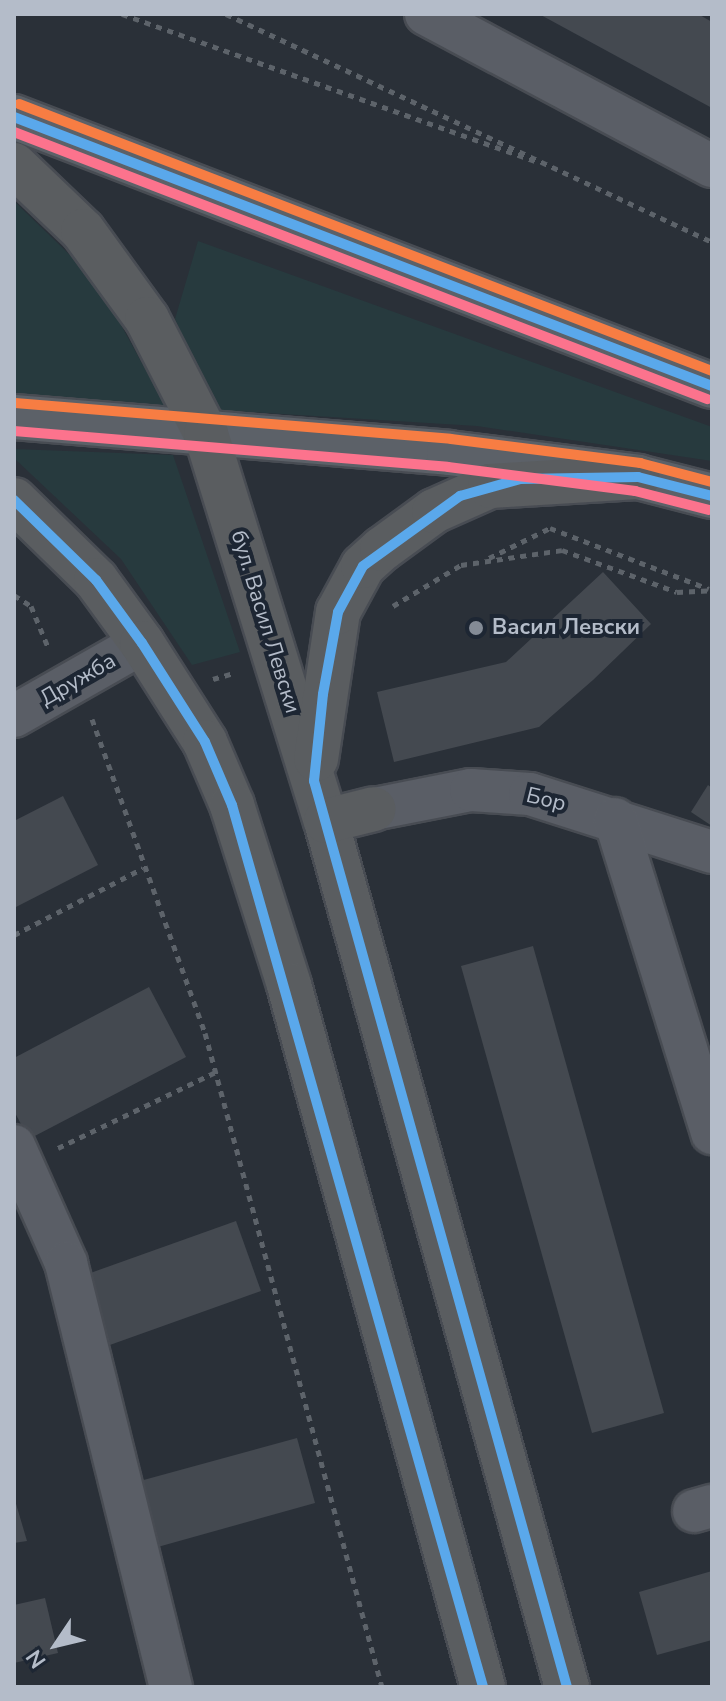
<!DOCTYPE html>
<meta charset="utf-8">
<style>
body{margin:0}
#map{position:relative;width:726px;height:1701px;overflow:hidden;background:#2a3038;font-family:"Nunito Sans",sans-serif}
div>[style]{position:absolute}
.green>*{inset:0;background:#273a3e}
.building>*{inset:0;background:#444950}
.path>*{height:5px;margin-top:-2.5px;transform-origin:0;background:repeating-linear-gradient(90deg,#5d636a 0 6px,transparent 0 12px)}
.roads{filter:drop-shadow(2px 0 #484c53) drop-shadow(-2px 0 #484c53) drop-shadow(0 2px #484c53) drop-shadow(0 -2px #484c53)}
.minor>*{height:42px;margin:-21px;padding:0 21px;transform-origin:21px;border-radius:21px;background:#5a5e66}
.major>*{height:44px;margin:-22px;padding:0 22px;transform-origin:22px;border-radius:22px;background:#5c6168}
.highway>*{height:44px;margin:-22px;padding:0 22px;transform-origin:22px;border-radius:22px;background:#5a5d60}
.bus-1>*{height:10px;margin:-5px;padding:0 5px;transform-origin:5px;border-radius:5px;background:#5aa8eb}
.bus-2>*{height:10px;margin:-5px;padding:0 5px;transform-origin:5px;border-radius:5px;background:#fc738d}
.bus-3>*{height:10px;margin:-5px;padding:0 5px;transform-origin:5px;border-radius:5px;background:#f77d43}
.dots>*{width:22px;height:22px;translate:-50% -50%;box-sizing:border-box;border:4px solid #1d2633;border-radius:50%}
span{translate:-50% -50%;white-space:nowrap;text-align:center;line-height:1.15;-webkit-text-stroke:8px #1d2633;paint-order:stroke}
.street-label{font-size:22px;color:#b4bcc9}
.poi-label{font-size:22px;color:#b4bcc9;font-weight:700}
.left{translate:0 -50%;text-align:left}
.frame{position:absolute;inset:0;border:16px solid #b4bcc9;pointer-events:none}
.north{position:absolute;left:16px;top:1605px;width:80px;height:80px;-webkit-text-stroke:6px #1d2633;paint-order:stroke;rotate:235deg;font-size:22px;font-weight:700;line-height:32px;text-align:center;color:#b4bcc9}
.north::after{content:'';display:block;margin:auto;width:28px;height:36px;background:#b4bcc9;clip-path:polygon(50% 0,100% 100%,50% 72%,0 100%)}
</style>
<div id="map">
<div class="green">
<div style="clip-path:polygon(14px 201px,72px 257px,116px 316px,165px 405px,78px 404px,14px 394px)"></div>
<div style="clip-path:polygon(198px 241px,712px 427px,712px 461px,477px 426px,216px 410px,175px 319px)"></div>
<div style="clip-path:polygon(14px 449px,173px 455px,240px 652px,192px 665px,121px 559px,14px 458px)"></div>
</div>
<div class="building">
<div style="clip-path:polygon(539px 14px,698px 14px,712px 22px,712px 108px)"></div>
<div style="clip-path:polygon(603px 572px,651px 624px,593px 680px,539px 727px,394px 762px,377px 692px,506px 662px)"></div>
<div style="clip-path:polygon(708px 785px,712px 788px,712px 826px,691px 812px)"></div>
<div style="clip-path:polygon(63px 796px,98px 865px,14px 908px,14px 821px)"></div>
<div style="clip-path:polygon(533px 946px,664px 1413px,592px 1433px,461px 966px)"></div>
<div style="clip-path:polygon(149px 987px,186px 1057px,29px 1139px,14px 1111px,14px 1058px)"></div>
<div style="clip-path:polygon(236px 1221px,261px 1291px,107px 1346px,82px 1276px)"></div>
<div style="clip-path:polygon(297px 1438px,315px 1503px,147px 1550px,129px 1484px)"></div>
<div style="clip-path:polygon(14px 1497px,27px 1541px,14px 1543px)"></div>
<div style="clip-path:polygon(712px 1571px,712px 1640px,657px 1655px,639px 1592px)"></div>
<div style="clip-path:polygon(45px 1598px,58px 1653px,14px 1663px,14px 1605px)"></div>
</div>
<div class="path">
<div style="left:122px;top:14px;width:442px;rotate:19.6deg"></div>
<div style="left:226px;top:14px;width:537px;rotate:25.13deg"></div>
<div style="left:489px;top:558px;width:68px;rotate:-26.2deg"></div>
<div style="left:550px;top:528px;width:170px;rotate:21deg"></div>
<div style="left:14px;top:595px;width:20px;rotate:33deg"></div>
<div style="left:31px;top:606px;width:44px;rotate:67.5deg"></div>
<div style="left:393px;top:606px;width:79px;rotate:-31.1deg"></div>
<div style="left:461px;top:565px;width:102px;rotate:-8.4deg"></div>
<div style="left:562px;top:550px;width:122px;rotate:20.1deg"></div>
<div style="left:677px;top:592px;width:35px;rotate:-3deg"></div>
<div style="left:213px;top:679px;width:22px;rotate:-16deg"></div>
<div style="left:92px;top:719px;width:334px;rotate:70.2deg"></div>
<div style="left:205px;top:1033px;width:678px;rotate:74.86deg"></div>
<div style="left:14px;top:935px;width:145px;rotate:-27.4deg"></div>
<div style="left:58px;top:1148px;width:175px;rotate:-25.7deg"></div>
</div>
<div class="roads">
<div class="minor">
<div style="left:426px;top:14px;width:324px;rotate:28deg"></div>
<div style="left:14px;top:716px;width:147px;rotate:-29.7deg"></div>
<div style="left:374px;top:809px;width:99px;rotate:-11.1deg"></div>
<div style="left:471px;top:790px;width:59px;rotate:3.9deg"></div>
<div style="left:530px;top:794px;width:191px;rotate:17.7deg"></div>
<div style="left:615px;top:819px;width:329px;rotate:72.8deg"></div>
<div style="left:14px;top:1146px;width:128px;rotate:66deg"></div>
<div style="left:66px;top:1263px;width:437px;rotate:76.1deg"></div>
<div style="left:694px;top:1511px;width:19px;rotate:-16deg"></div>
</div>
<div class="major">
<div style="left:14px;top:117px;width:748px;rotate:21.08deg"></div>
<div style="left:14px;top:417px;width:436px;rotate:4.7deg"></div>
<div style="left:449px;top:453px;width:191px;rotate:7.2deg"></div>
<div style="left:638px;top:477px;width:76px;rotate:14.4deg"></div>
</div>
<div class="highway">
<div style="left:14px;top:165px;width:95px;rotate:43.7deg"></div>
<div style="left:83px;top:231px;width:109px;rotate:54deg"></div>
<div style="left:147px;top:319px;width:129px;rotate:62.8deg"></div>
<div style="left:206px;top:434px;width:405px;rotate:72.8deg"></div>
<div style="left:326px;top:821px;width:899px;rotate:74.45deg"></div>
<div style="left:14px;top:500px;width:115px;rotate:44.3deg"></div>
<div style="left:96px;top:580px;width:78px;rotate:53.9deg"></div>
<div style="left:142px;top:643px;width:117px;rotate:57.5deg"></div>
<div style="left:205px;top:742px;width:69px;rotate:66.8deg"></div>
<div style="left:232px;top:805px;width:189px;rotate:72.4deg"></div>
<div style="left:289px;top:985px;width:728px;rotate:74.55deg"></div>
<div style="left:316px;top:759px;width:149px;rotate:-81.5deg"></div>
<div style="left:338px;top:612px;width:52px;rotate:-61.5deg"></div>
<div style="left:363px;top:566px;width:25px;rotate:-42deg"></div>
<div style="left:382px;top:549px;width:64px;rotate:-36.2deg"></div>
<div style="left:434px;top:511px;width:61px;rotate:-24.1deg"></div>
<div style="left:490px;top:486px;width:148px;rotate:-3.5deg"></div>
<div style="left:326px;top:821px;width:49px;rotate:-14deg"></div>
</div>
</div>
<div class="bus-1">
<div style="left:14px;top:117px;width:748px;rotate:21.08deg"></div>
<div style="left:14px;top:500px;width:115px;rotate:44.3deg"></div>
<div style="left:96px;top:580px;width:78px;rotate:53.9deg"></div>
<div style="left:142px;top:643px;width:117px;rotate:57.5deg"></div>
<div style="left:205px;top:742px;width:69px;rotate:66.8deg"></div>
<div style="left:232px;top:805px;width:917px;rotate:74.11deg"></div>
<div style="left:567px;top:1687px;width:941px;rotate:-105.6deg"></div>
<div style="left:314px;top:781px;width:87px;rotate:-84.1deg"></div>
<div style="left:323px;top:694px;width:83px;rotate:-79.6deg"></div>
<div style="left:338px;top:612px;width:52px;rotate:-61.5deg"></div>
<div style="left:363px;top:566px;width:120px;rotate:-35.8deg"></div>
<div style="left:460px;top:496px;width:62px;rotate:-15.8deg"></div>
<div style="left:520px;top:479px;width:118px;rotate:-1deg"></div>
<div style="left:638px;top:477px;width:76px;rotate:14.4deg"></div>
</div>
<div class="bus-2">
<div style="left:14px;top:132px;width:743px;rotate:21.07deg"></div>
<div style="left:14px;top:431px;width:435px;rotate:4.7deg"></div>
<div style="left:448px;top:467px;width:189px;rotate:7.3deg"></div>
<div style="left:635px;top:491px;width:76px;rotate:14.4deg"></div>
</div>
<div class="bus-3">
<div style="left:19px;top:104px;width:743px;rotate:21.07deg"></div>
<div style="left:15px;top:403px;width:437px;rotate:4.7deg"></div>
<div style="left:451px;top:439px;width:191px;rotate:7.2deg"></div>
<div style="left:640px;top:463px;width:74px;rotate:14.8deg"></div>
</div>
<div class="dots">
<div style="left:476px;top:628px;background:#848b96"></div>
</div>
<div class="street-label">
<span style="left:265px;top:622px;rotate:73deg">бул. Васил Левски</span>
<span style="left:78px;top:680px;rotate:-30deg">Дружба</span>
<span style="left:546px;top:800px;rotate:14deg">Бор</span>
</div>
<div class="poi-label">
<span class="left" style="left:492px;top:628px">Васил Левски</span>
</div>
<div class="frame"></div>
<div class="north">N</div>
</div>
